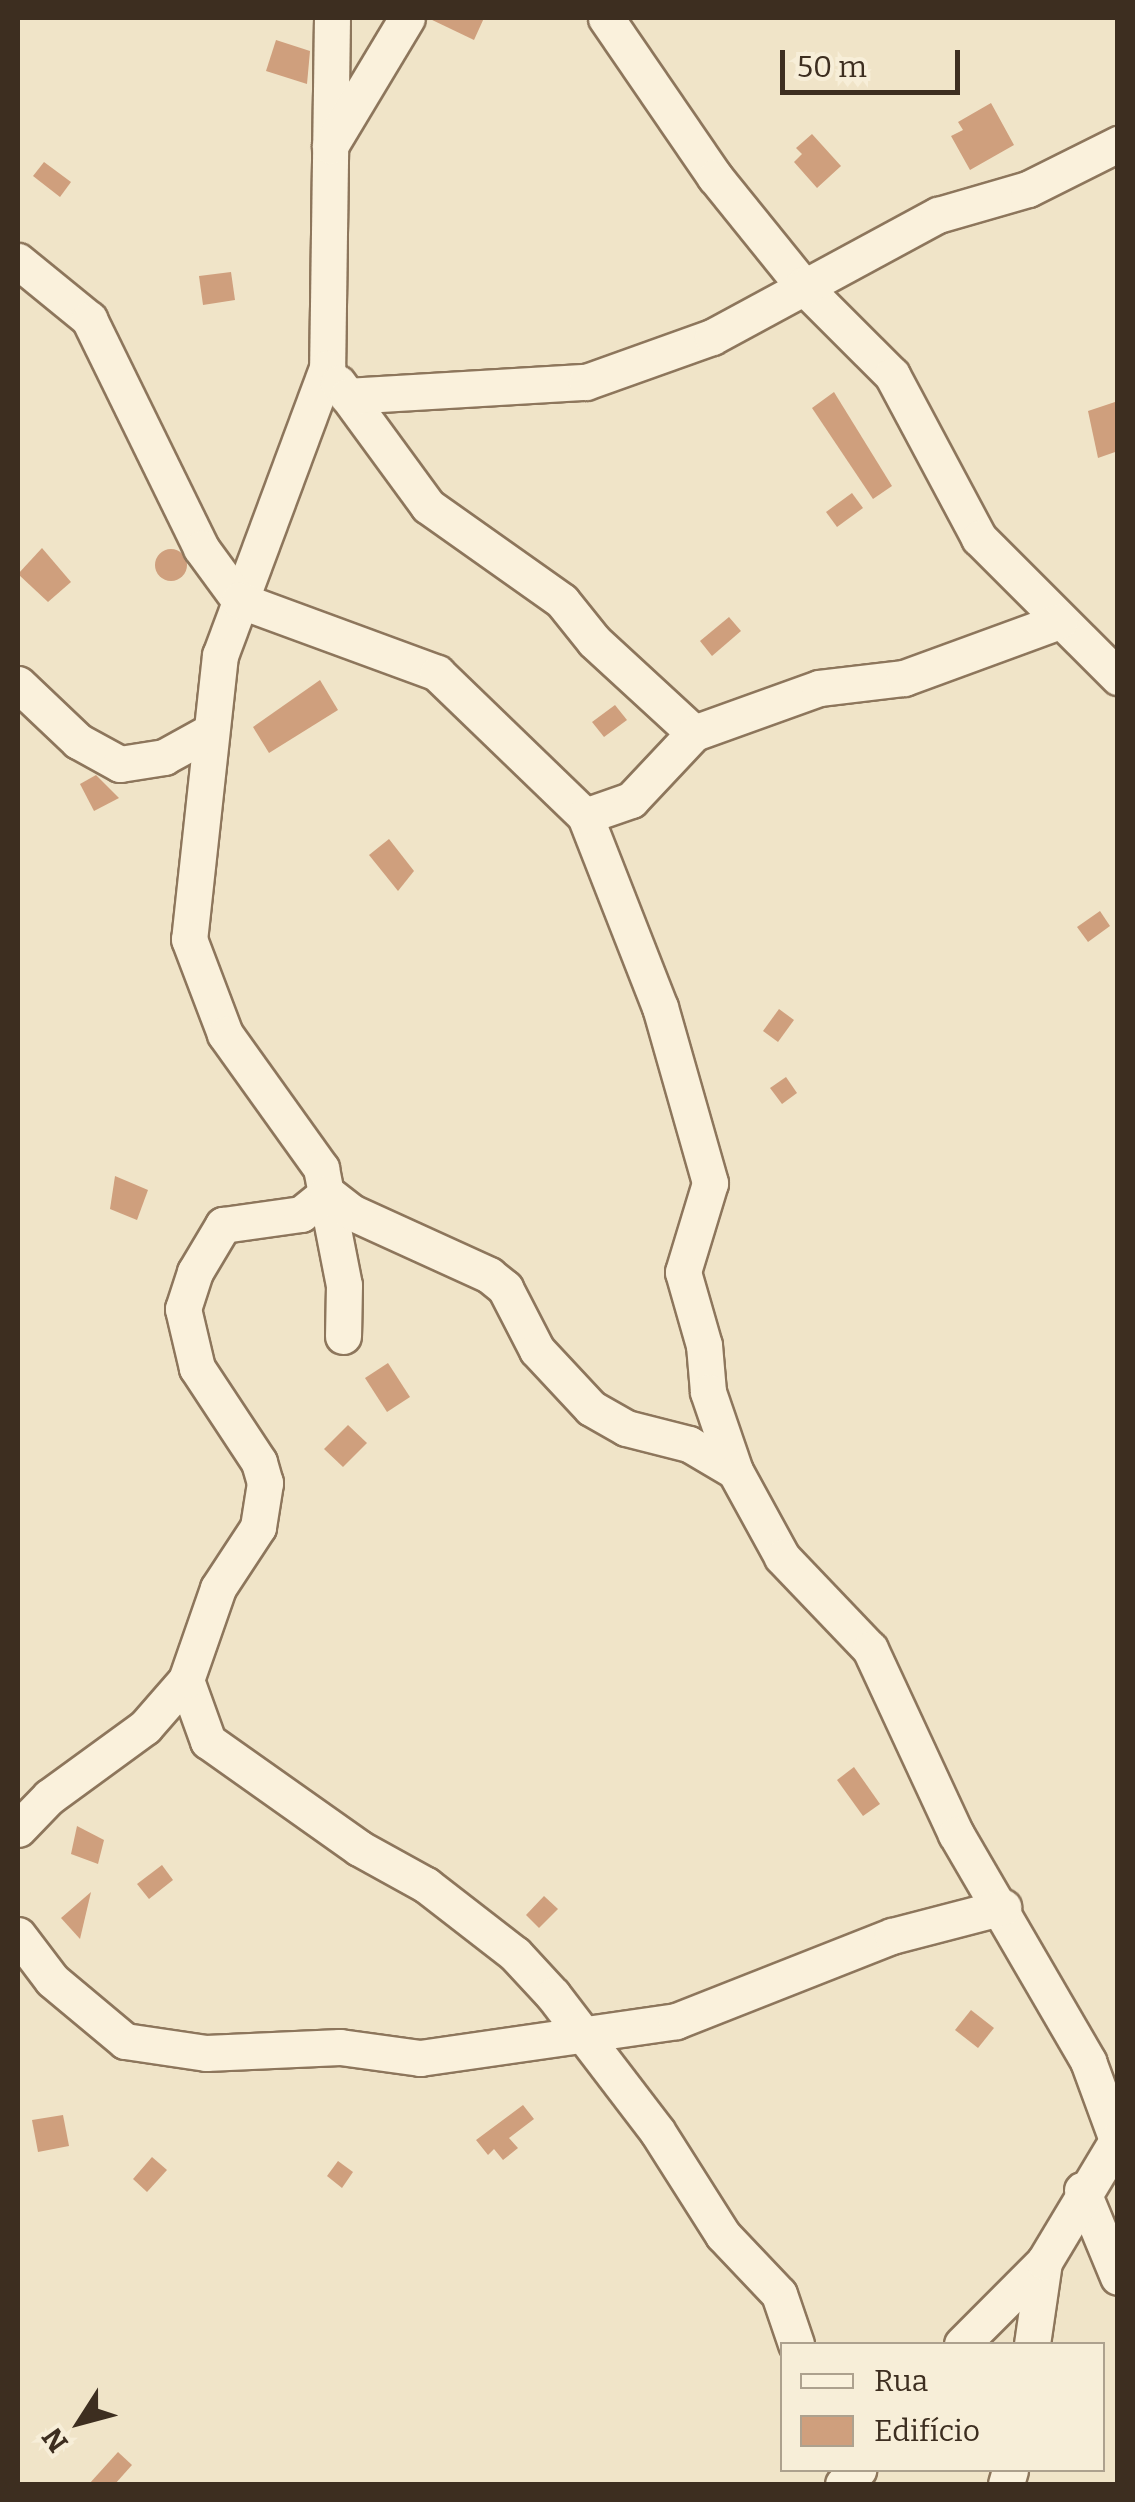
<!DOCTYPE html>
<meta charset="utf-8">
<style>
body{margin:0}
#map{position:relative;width:1135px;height:2502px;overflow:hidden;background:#f0e4c8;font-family:Bitter,serif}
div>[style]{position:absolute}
.building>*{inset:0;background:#cf9f7d}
.round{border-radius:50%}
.roads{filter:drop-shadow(2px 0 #8d765c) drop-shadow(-2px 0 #8d765c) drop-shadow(0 2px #8d765c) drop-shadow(0 -2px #8d765c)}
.minor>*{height:35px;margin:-17.5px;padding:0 17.5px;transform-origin:17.5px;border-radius:17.5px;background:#faf1dc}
span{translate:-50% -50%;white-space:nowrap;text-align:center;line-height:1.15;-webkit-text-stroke:9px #f7eed8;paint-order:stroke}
.frame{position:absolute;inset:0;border:20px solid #3d2e20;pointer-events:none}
.legend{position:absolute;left:780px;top:2342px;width:325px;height:130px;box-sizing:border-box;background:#f7eed8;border:2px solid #ada18e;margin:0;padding:12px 18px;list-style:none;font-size:30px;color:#3d2e20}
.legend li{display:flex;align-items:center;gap:20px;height:50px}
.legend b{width:50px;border:2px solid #ada18e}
.north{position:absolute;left:30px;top:2372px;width:100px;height:100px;-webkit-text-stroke:8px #f7eed8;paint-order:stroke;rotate:234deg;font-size:28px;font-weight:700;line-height:40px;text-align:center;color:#3d2e20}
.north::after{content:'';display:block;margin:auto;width:35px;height:45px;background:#3d2e20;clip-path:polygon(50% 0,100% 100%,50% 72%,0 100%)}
.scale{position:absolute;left:780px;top:50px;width:180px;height:45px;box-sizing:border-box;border:5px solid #3d2e20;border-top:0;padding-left:12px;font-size:30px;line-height:35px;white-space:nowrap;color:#3d2e20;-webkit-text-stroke:8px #f7eed8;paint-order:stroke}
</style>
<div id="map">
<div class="building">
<div style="clip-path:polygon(428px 18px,484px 18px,474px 40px)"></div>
<div style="clip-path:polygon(276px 40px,310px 51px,307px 84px,266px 71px)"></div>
<div style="clip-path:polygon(991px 103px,1014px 145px,970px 170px,951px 136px,963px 130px,958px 122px)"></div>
<div style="clip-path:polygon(812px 134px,841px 166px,817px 188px,794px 162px,802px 154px,796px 148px)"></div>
<div style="clip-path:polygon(44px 162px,71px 182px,60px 197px,33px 176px)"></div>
<div style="clip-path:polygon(231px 272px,235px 300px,203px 305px,199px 276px)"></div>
<div style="clip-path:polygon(834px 392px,892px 486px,873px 499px,812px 408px)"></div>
<div style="clip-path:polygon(1118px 401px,1118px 451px,1098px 458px,1088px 411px)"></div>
<div style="clip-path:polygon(852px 493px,863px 508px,837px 527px,826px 512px)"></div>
<div style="clip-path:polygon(42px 548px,71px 582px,48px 602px,18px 574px)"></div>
<div class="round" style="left:155px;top:549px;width:32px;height:32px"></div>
<div style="clip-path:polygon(729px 617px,741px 631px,712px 656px,700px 641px)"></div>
<div style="clip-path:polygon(320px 680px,338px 710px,269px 753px,253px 727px)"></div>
<div style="clip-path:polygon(615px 705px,627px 720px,604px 737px,592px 722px)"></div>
<div style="clip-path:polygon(96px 775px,119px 798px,94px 811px,80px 784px)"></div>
<div style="clip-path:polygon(389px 839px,414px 871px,398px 891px,369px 855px)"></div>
<div style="clip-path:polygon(1100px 911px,1110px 926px,1088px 942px,1077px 927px)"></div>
<div style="clip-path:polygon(779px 1009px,794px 1020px,778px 1042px,763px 1031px)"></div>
<div style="clip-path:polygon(786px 1077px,797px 1093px,782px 1104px,770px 1088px)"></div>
<div style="clip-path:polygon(115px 1176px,148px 1190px,137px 1220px,110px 1209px)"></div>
<div style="clip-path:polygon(388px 1363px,410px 1397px,387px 1412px,365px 1378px)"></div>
<div style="clip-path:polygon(348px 1425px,367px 1443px,343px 1467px,324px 1449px)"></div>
<div style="clip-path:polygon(854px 1767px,880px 1804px,863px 1816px,837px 1780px)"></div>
<div style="clip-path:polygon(77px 1826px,104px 1840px,98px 1864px,71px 1854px)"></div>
<div style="clip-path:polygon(162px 1865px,173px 1880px,149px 1899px,137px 1884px)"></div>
<div style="clip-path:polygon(91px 1892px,80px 1939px,61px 1918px)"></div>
<div style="clip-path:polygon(544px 1896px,558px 1909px,539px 1928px,526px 1915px)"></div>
<div style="clip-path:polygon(971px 2010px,994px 2028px,978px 2048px,955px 2030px)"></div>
<div style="clip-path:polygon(523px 2105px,534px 2119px,509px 2138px,518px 2148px,503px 2160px,494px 2149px,488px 2155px,476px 2140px)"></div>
<div style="clip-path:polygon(63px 2115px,69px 2146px,38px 2152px,32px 2120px)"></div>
<div style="clip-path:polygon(152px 2157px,167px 2170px,147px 2192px,133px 2179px)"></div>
<div style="clip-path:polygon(338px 2161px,353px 2172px,342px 2188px,327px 2176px)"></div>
<div style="clip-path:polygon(118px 2452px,132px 2465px,115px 2484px,89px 2484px)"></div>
</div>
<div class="roads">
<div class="minor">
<div style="left:332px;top:18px;width:350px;rotate:90.8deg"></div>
<div style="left:327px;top:368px;width:306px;rotate:110.4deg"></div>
<div style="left:220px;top:655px;width:286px;rotate:96.2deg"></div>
<div style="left:189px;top:939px;width:102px;rotate:69.2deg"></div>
<div style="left:225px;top:1034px;width:165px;rotate:54.4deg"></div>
<div style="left:321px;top:1168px;width:119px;rotate:78.9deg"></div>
<div style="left:344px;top:1285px;width:51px;rotate:91.1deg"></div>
<div style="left:606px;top:18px;width:193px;rotate:55.6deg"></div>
<div style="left:715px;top:177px;width:139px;rotate:51.1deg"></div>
<div style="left:802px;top:285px;width:127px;rotate:45deg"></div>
<div style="left:892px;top:375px;width:185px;rotate:61.9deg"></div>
<div style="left:979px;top:538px;width:197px;rotate:45deg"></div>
<div style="left:330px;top:146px;width:149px;rotate:-59deg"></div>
<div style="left:18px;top:261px;width:92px;rotate:39.2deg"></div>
<div style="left:89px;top:319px;width:255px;rotate:63.9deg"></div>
<div style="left:201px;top:548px;width:64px;rotate:53.8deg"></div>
<div style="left:239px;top:600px;width:211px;rotate:20.2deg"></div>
<div style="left:437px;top:673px;width:206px;rotate:44deg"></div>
<div style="left:585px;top:816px;width:205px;rotate:68.6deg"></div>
<div style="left:660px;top:1007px;width:183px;rotate:74.1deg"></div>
<div style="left:710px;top:1183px;width:93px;rotate:106.9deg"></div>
<div style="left:683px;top:1272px;width:76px;rotate:74deg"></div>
<div style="left:704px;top:1345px;width:47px;rotate:85.1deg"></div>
<div style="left:708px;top:1392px;width:83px;rotate:71.1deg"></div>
<div style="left:338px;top:383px;width:152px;rotate:53.8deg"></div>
<div style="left:428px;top:506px;width:164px;rotate:35.3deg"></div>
<div style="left:562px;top:601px;width:51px;rotate:51.3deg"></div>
<div style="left:594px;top:641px;width:136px;rotate:42.6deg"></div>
<div style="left:347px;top:396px;width:239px;rotate:-3.4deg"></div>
<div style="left:586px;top:382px;width:134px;rotate:-19.7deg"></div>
<div style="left:712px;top:337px;width:257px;rotate:-28.4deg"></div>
<div style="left:938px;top:215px;width:94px;rotate:-16.1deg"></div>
<div style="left:1028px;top:189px;width:101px;rotate:-26.6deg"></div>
<div style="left:18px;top:684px;width:83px;rotate:43.5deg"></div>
<div style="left:78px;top:741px;width:48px;rotate:28.7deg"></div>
<div style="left:120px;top:764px;width:45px;rotate:-9deg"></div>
<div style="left:164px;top:757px;width:48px;rotate:-28.7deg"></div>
<div style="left:585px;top:816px;width:49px;rotate:-19.2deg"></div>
<div style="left:631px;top:800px;width:92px;rotate:-46.8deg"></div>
<div style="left:694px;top:733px;width:133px;rotate:-19.8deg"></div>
<div style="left:819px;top:688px;width:86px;rotate:-6.7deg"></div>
<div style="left:904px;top:678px;width:166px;rotate:-20.1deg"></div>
<div style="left:186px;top:1680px;width:65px;rotate:70.2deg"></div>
<div style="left:208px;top:1741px;width:185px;rotate:35.3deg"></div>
<div style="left:359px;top:1848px;width:77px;rotate:28.9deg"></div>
<div style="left:426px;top:1885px;width:113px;rotate:37.8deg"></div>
<div style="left:515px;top:1954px;width:56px;rotate:47.2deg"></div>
<div style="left:553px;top:1995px;width:171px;rotate:52.6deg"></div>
<div style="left:657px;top:2131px;width:123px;rotate:57.6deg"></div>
<div style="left:723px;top:2235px;width:81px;rotate:46.5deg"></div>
<div style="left:779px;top:2294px;width:53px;rotate:71.2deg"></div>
<div style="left:18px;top:1829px;width:45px;rotate:-45.9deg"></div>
<div style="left:49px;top:1797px;width:119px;rotate:-36.1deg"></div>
<div style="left:145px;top:1727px;width:62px;rotate:-48.9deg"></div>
<div style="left:186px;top:1680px;width:97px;rotate:-70.8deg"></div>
<div style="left:218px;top:1588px;width:73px;rotate:-56.7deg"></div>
<div style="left:258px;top:1527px;width:45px;rotate:-81deg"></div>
<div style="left:265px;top:1483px;width:22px;rotate:-106deg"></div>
<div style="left:259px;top:1462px;width:113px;rotate:-123.4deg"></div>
<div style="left:197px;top:1368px;width:61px;rotate:-103.3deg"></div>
<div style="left:183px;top:1309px;width:39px;rotate:-72deg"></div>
<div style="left:195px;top:1272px;width:55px;rotate:-59.2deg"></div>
<div style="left:223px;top:1225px;width:79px;rotate:-8deg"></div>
<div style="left:301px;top:1214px;width:33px;rotate:-39deg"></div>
<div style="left:327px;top:1193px;width:31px;rotate:38deg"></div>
<div style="left:351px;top:1212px;width:152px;rotate:24.5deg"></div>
<div style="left:489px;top:1275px;width:21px;rotate:39deg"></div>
<div style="left:505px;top:1288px;width:70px;rotate:62.7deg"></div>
<div style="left:537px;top:1350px;width:79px;rotate:47deg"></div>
<div style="left:591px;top:1408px;width:40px;rotate:29.7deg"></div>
<div style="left:626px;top:1428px;width:65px;rotate:14.3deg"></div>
<div style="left:689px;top:1444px;width:53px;rotate:30.4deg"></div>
<div style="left:735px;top:1471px;width:98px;rotate:61.3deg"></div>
<div style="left:782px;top:1557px;width:127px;rotate:46.3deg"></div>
<div style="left:870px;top:1649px;width:204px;rotate:65.1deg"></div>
<div style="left:956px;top:1834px;width:263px;rotate:59.8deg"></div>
<div style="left:1088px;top:2061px;width:84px;rotate:69.8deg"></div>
<div style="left:18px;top:1935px;width:56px;rotate:52.9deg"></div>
<div style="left:52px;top:1980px;width:95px;rotate:39.9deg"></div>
<div style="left:125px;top:2041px;width:82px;rotate:8.4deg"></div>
<div style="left:206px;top:2053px;width:134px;rotate:-2.6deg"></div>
<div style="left:340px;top:2047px;width:81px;rotate:7.8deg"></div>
<div style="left:420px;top:2058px;width:259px;rotate:-8.2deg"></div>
<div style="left:676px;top:2021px;width:232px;rotate:-21.5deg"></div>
<div style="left:892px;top:1936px;width:115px;rotate:-14.6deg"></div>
<div style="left:1082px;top:2190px;width:94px;rotate:67.5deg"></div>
<div style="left:962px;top:2344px;width:116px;rotate:-45deg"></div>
<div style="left:1032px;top:2344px;width:83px;rotate:-81.7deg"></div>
<div style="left:1044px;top:2262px;width:144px;rotate:-59deg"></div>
<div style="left:843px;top:2484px;width:21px;rotate:-43deg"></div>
<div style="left:1006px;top:2484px;width:15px;rotate:-74deg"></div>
</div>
</div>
<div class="frame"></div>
<ul class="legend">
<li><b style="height:12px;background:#faf1dc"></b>Rua</li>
<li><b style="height:28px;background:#cf9f7d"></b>Edifício</li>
</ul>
<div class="north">N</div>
<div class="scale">50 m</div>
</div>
